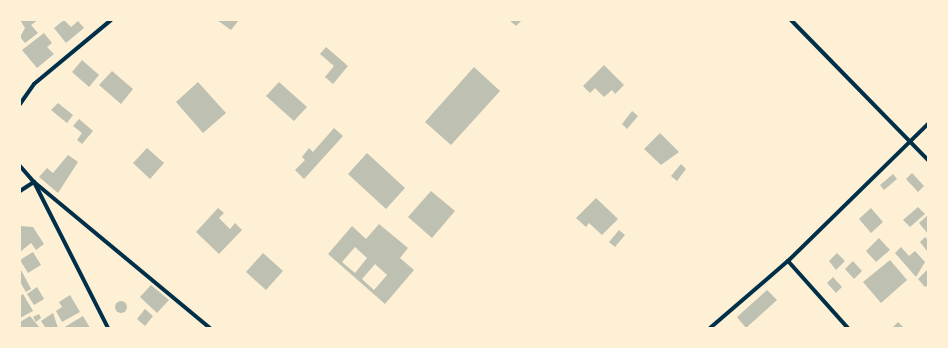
<!DOCTYPE html>
<style>
body{margin:0}
#map{position:relative;width:948px;height:348px;overflow:hidden;background:#fdf0d5;font-family:Inter,sans-serif}
div>[style]{position:absolute}
.building>*{inset:0;background:#bec0b2}
.round{border-radius:50%}
.minor>*{height:4px;margin:-2px;padding:0 2px;transform-origin:2px;border-radius:2px;background:#003049}
span{translate:-50% -50%;white-space:nowrap;text-align:center;line-height:1.15;-webkit-text-stroke:3px #fdf0d5;paint-order:stroke}
.frame{position:absolute;inset:0;border:21px solid #fdf0d5;pointer-events:none}
</style>
<div id="map">
<div class="building">
<div style="clip-path:polygon(20px 20px,38px 20px,31px 25px,38px 33px,25px 43px,20px 37px,25px 28px)"></div>
<div style="clip-path:polygon(64px 20px,71px 27px,78px 21px,84px 28px,66px 43px,54px 28px)"></div>
<div style="clip-path:polygon(217px 20px,239px 20px,231px 30px)"></div>
<div style="clip-path:polygon(509px 20px,522px 20px,516px 26px)"></div>
<div style="clip-path:polygon(44px 33px,52px 43px,47px 47px,54px 54px,37px 68px,22px 50px)"></div>
<div style="clip-path:polygon(326px 47px,348px 66px,333px 84px,325px 77px,334px 66px,320px 54px)"></div>
<div style="clip-path:polygon(82px 60px,99px 75px,89px 87px,72px 72px)"></div>
<div style="clip-path:polygon(604px 65px,624px 85px,615px 94px,612px 90px,604px 97px,595px 88px,590px 93px,583px 86px)"></div>
<div style="clip-path:polygon(474px 67px,500px 91px,451px 145px,425px 122px)"></div>
<div style="clip-path:polygon(112px 71px,133px 89px,121px 104px,99px 85px)"></div>
<div style="clip-path:polygon(198px 82px,226px 113px,203px 133px,176px 102px)"></div>
<div style="clip-path:polygon(279px 82px,307px 107px,294px 121px,266px 96px)"></div>
<div style="clip-path:polygon(58px 103px,73px 115px,67px 123px,51px 110px)"></div>
<div style="clip-path:polygon(632px 111px,638px 116px,627px 129px,622px 124px)"></div>
<div style="clip-path:polygon(79px 119px,93px 131px,82px 144px,77px 140px,82px 133px,73px 126px)"></div>
<div style="clip-path:polygon(334px 128px,343px 136px,304px 179px,295px 170px,305px 160px,302px 157px,309px 148px,313px 152px)"></div>
<div style="clip-path:polygon(660px 133px,679px 152px,661px 165px,644px 149px)"></div>
<div style="clip-path:polygon(147px 148px,164px 163px,150px 179px,133px 163px)"></div>
<div style="clip-path:polygon(367px 153px,405px 188px,386px 209px,348px 174px)"></div>
<div style="clip-path:polygon(68px 155px,78px 162px,58px 193px,39px 177px,47px 168px,53px 173px)"></div>
<div style="clip-path:polygon(681px 164px,686px 169px,677px 181px,671px 176px)"></div>
<div style="clip-path:polygon(912px 173px,924px 186px,918px 192px,906px 179px)"></div>
<div style="clip-path:polygon(893px 174px,897px 179px,884px 190px,880px 185px)"></div>
<div style="clip-path:polygon(431px 191px,455px 211px,432px 238px,408px 217px)"></div>
<div style="clip-path:polygon(596px 198px,618px 219px,602px 235px,589px 223px,586px 227px,576px 218px)"></div>
<div style="clip-path:polygon(918px 207px,925px 214px,910px 227px,903px 220px)"></div>
<div style="clip-path:polygon(218px 208px,224px 213px,219px 218px,230px 229px,235px 223px,242px 230px,219px 254px,196px 232px)"></div>
<div style="clip-path:polygon(871px 208px,883px 222px,871px 233px,859px 219px)"></div>
<div style="clip-path:polygon(928px 215px,928px 234px,919px 223px)"></div>
<div style="clip-path:polygon(evenodd,379px 224px,408px 248px,400px 258px,414px 270px,385px 304px,328px 254px,352px 226px,366px 239px,379px 224px,355px 247px,367px 258px,355px 273px,342px 262px,355px 247px,379px 224px,375px 264px,387px 275px,374px 290px,362px 279px,375px 264px)"></div>
<div style="clip-path:polygon(20px 226px,33px 227px,44px 244px,36px 250px,31px 243px,20px 252px)"></div>
<div style="clip-path:polygon(619px 230px,625px 235px,615px 247px,609px 242px)"></div>
<div style="clip-path:polygon(925px 237px,928px 240px,927px 251px,920px 242px)"></div>
<div style="clip-path:polygon(879px 238px,890px 250px,876px 262px,866px 251px)"></div>
<div style="clip-path:polygon(901px 247px,909px 256px,915px 251px,925px 262px,916px 277px,895px 253px)"></div>
<div style="clip-path:polygon(33px 252px,41px 265px,28px 273px,20px 260px)"></div>
<div style="clip-path:polygon(263px 253px,283px 271px,266px 290px,246px 272px)"></div>
<div style="clip-path:polygon(837px 253px,845px 261px,836px 270px,829px 261px)"></div>
<div style="clip-path:polygon(890px 260px,907px 280px,881px 303px,863px 282px)"></div>
<div style="clip-path:polygon(853px 261px,862px 271px,854px 279px,845px 269px)"></div>
<div style="clip-path:polygon(20px 268px,31px 289px,26px 292px,20px 282px)"></div>
<div style="clip-path:polygon(928px 269px,928px 285px,925px 287px,918px 279px)"></div>
<div style="clip-path:polygon(833px 277px,842px 287px,836px 293px,827px 283px)"></div>
<div style="clip-path:polygon(151px 285px,169px 300px,157px 313px,140px 297px)"></div>
<div style="clip-path:polygon(37px 287px,44px 299px,34px 305px,27px 294px)"></div>
<div style="clip-path:polygon(767px 290px,777px 300px,746px 328px,737px 317px)"></div>
<div style="clip-path:polygon(23px 294px,33px 311px,20px 318px,20px 296px)"></div>
<div style="clip-path:polygon(70px 295px,80px 312px,62px 322px,56px 311px,62px 307px,59px 302px)"></div>
<div class="round" style="left:115px;top:301px;width:12px;height:12px"></div>
<div style="clip-path:polygon(145px 309px,153px 316px,145px 326px,137px 319px)"></div>
<div style="clip-path:polygon(53px 313px,58px 328px,45px 327px,41px 321px)"></div>
<div style="clip-path:polygon(39px 314px,41px 318px,36px 322px,33px 317px)"></div>
<div style="clip-path:polygon(30px 316px,40px 328px,20px 328px,20px 322px)"></div>
<div style="clip-path:polygon(83px 316px,90px 328px,63px 328px)"></div>
<div style="clip-path:polygon(898px 322px,904px 328px,892px 328px)"></div>
</div>
<div class="minor">
<div style="left:791px;top:20px;width:196px;rotate:45.6deg"></div>
<div style="left:20px;top:104px;width:24px;rotate:-55deg"></div>
<div style="left:34px;top:84px;width:100px;rotate:-39.7deg"></div>
<div style="left:20px;top:166px;width:21px;rotate:49deg"></div>
<div style="left:34px;top:182px;width:229px;rotate:39.7deg"></div>
<div style="left:35px;top:184px;width:161px;rotate:63.1deg"></div>
<div style="left:20px;top:191px;width:17px;rotate:-33deg"></div>
<div style="left:788px;top:261px;width:90px;rotate:48.2deg"></div>
<div style="left:710px;top:328px;width:103px;rotate:-40.7deg"></div>
<div style="left:788px;top:261px;width:196px;rotate:-44.4deg"></div>
</div>
<div class="frame"></div>
</div>
